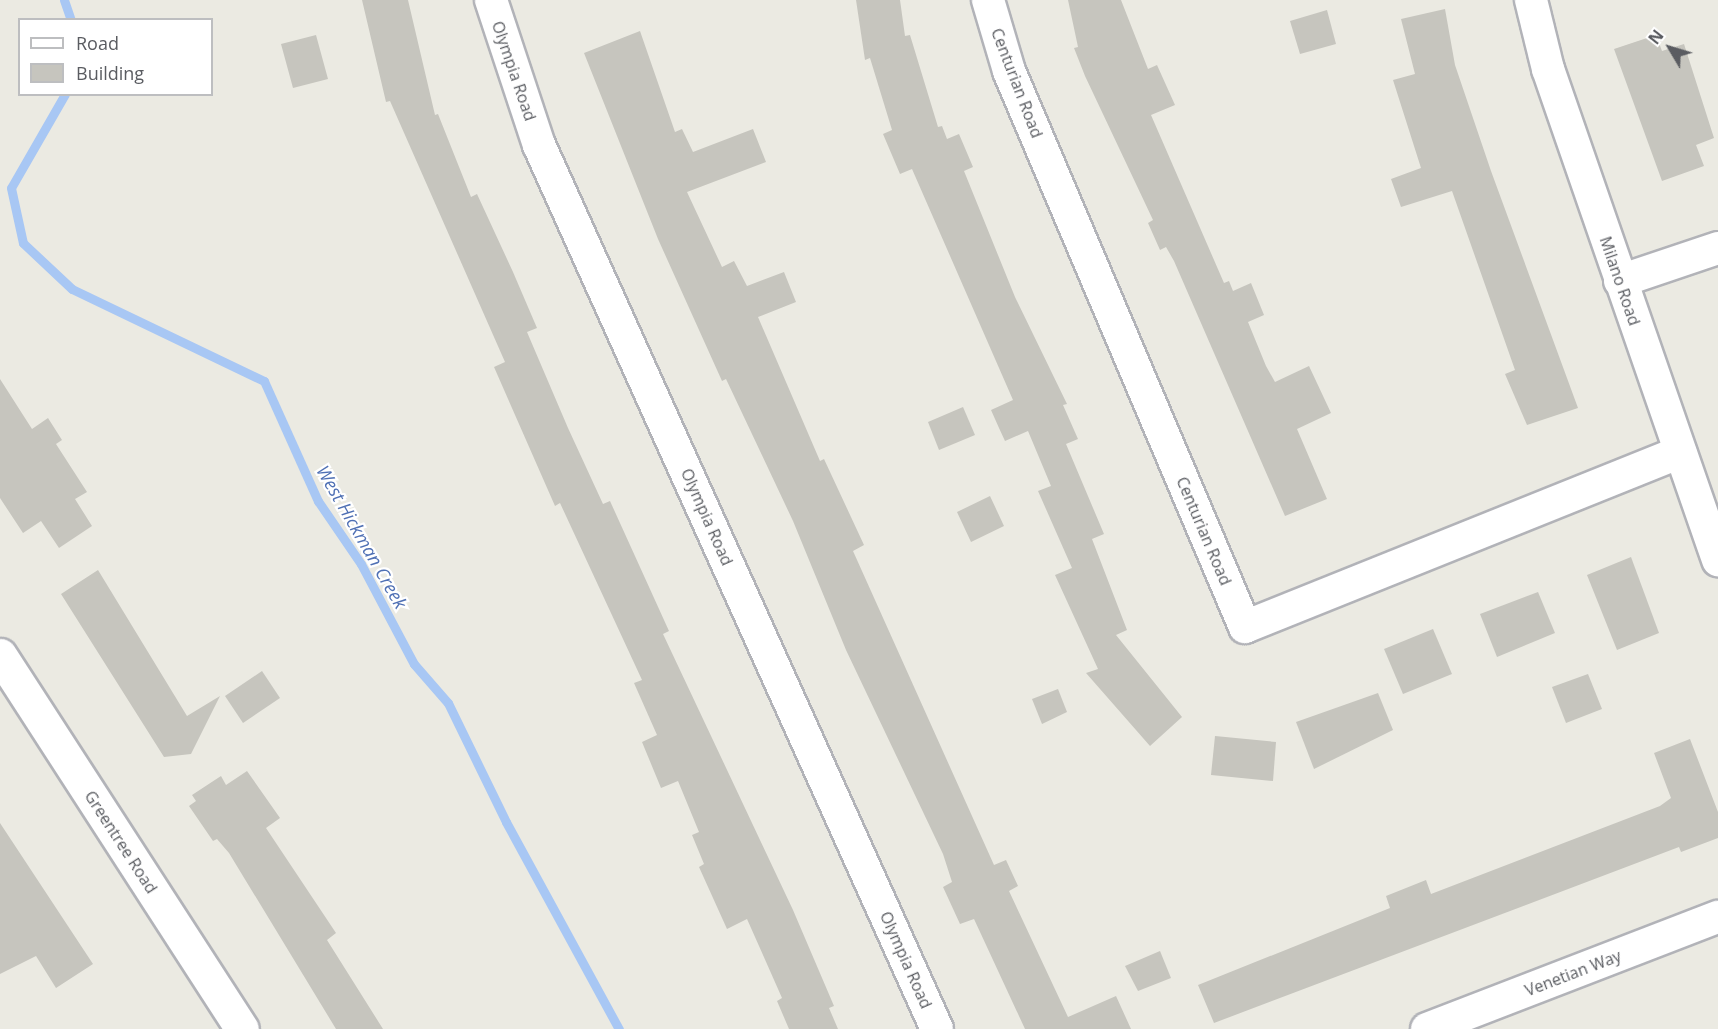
<!DOCTYPE html>
<style>
body{margin:0}
#map{position:relative;width:1718px;height:1029px;overflow:hidden;background:#ebeae2;font-family:"Open Sans",sans-serif}
div>[style]{position:absolute}
.stream>*{height:9px;margin:-4.5px;padding:0 4.5px;transform-origin:4.5px;border-radius:4.5px;background:#a8c7f4}
.building>*{inset:0;background:#c6c5be}
.roads{filter:drop-shadow(2px 0 #b2b3b8) drop-shadow(-2px 0 #b2b3b8) drop-shadow(0 2px #b2b3b8) drop-shadow(0 -2px #b2b3b8)}
.street>*{height:32px;margin:-16px;padding:0 16px;transform-origin:16px;border-radius:16px;background:#fff}
.secondary>*{height:33px;margin:-16.5px;padding:0 16.5px;transform-origin:16.5px;border-radius:16.5px;background:#fff}
span{translate:-50% -50%;white-space:nowrap;text-align:center;line-height:1.15;-webkit-text-stroke:4.5px #fff;paint-order:stroke}
.street-label{font-size:16px;color:#5a5c61}
.water-label{font-size:18px;color:#4f70b4;font-style:italic}
.legend{position:absolute;left:18px;top:18px;width:195px;height:78px;box-sizing:border-box;background:#fff;border:2px solid #bdbec0;margin:0;padding:8px 10px;list-style:none;font-size:18px;color:#5a5c61}
.legend li{display:flex;align-items:center;gap:12px;height:30px}
.legend b{width:30px;border:2px solid #bdbec0}
.north{position:absolute;left:1640px;top:18px;width:60px;height:60px;-webkit-text-stroke:4px #fff;paint-order:stroke;rotate:308deg;font-size:16px;font-weight:700;line-height:24px;text-align:center;color:#5a5c61}
.north::after{content:'';display:block;margin:auto;width:21px;height:27px;background:#5a5c61;clip-path:polygon(50% 0,100% 100%,50% 72%,0 100%)}
</style>
<div id="map">
<div class="stream">
<div style="left:64px;top:0;width:21px;rotate:71deg"></div>
<div style="left:65px;top:94px;width:108px;rotate:119.9deg"></div>
<div style="left:11px;top:188px;width:56px;rotate:77.7deg"></div>
<div style="left:23px;top:243px;width:67px;rotate:43.2deg"></div>
<div style="left:72px;top:289px;width:213px;rotate:25.6deg"></div>
<div style="left:264px;top:381px;width:132px;rotate:65.8deg"></div>
<div style="left:318px;top:501px;width:76px;rotate:55.7deg"></div>
<div style="left:361px;top:564px;width:113px;rotate:62.1deg"></div>
<div style="left:414px;top:664px;width:52px;rotate:48.9deg"></div>
<div style="left:448px;top:703px;width:132px;rotate:64deg"></div>
<div style="left:506px;top:822px;width:236px;rotate:61.4deg"></div>
</div>
<div class="building">
<div style="clip-path:polygon(362px 0,408px 0,435px 115px,438px 114px,471px 197px,477px 194px,513px 272px,537px 328px,527px 332px,568px 428px,603px 504px,610px 501px,669px 631px,663px 634px,793px 910px,834px 1006px,829px 1008px,838px 1029px,789px 1029px,777px 1001px,782px 998px,747px 919px,727px 929px,699px 867px,704px 864px,692px 835px,699px 832px,678px 781px,661px 788px,642px 742px,657px 735px,634px 683px,642px 680px,560px 503px,555px 506px,494px 367px,505px 362px,390px 101px,386px 102px)"></div>
<div style="clip-path:polygon(856px 0,900px 0,905px 36px,910px 35px,938px 127px,942px 126px,947px 139px,959px 134px,973px 167px,964px 171px,1015px 297px,1067px 404px,1063px 405px,1078px 439px,1066px 444px,1104px 534px,1092px 539px,1127px 630px,1116px 635px,1182px 717px,1150px 746px,1086px 673px,1098px 669px,1055px 575px,1072px 568px,1038px 491px,1051px 486px,1028px 431px,1005px 441px,999px 428px,991px 410px,1013px 400px,912px 169px,900px 174px,883px 134px,892px 130px,870px 58px,865px 60px)"></div>
<div style="clip-path:polygon(1068px 0,1121px 0,1148px 69px,1157px 65px,1175px 105px,1151px 115px,1224px 283px,1229px 281px,1233px 291px,1251px 283px,1264px 315px,1248px 322px,1266px 366px,1275px 382px,1309px 366px,1331px 413px,1297px 429px,1327px 499px,1285px 516px,1174px 261px,1166px 247px,1160px 250px,1148px 223px,1153px 220px,1085px 76px,1074px 48px,1078px 47px)"></div>
<div style="clip-path:polygon(1445px 9px,1455px 65px,1491px 171px,1578px 408px,1527px 425px,1505px 374px,1515px 370px,1452px 191px,1401px 207px,1391px 179px,1421px 168px,1393px 80px,1415px 74px,1401px 19px)"></div>
<div style="clip-path:polygon(1327px 10px,1336px 44px,1300px 54px,1290px 21px)"></div>
<div style="clip-path:polygon(640px 31px,675px 132px,682px 129px,693px 152px,753px 129px,766px 162px,687px 192px,722px 267px,734px 261px,747px 286px,784px 272px,796px 302px,758px 317px,820px 461px,824px 459px,864px 545px,853px 551px,994px 865px,1006px 860px,1018px 886px,1009px 891px,1068px 1017px,1116px 996px,1131px 1029px,1025px 1029px,974px 919px,960px 924px,943px 887px,952px 882px,943px 854px,846px 650px,793px 521px,726px 379px,722px 381px,658px 239px,584px 53px)"></div>
<div style="clip-path:polygon(316px 35px,328px 79px,293px 88px,281px 44px)"></div>
<div style="clip-path:polygon(1656px 35px,1662px 51px,1684px 44px,1714px 138px,1696px 145px,1704px 166px,1662px 181px,1614px 49px)"></div>
<div style="clip-path:polygon(0 379px,32px 429px,48px 418px,62px 440px,56px 444px,87px 492px,75px 499px,92px 526px,59px 548px,41px 521px,23px 533px,0 498px)"></div>
<div style="clip-path:polygon(963px 407px,975px 435px,939px 450px,928px 422px)"></div>
<div style="clip-path:polygon(990px 496px,1004px 526px,971px 542px,957px 512px)"></div>
<div style="clip-path:polygon(1631px 557px,1659px 633px,1617px 650px,1587px 575px)"></div>
<div style="clip-path:polygon(98px 570px,187px 716px,220px 696px,191px 754px,164px 757px,61px 594px)"></div>
<div style="clip-path:polygon(1538px 592px,1555px 633px,1497px 657px,1480px 614px)"></div>
<div style="clip-path:polygon(1433px 629px,1452px 674px,1403px 694px,1384px 649px)"></div>
<div style="clip-path:polygon(262px 671px,280px 698px,243px 723px,225px 696px)"></div>
<div style="clip-path:polygon(1588px 674px,1602px 709px,1566px 723px,1552px 687px)"></div>
<div style="clip-path:polygon(1058px 689px,1067px 712px,1042px 724px,1032px 699px)"></div>
<div style="clip-path:polygon(1378px 693px,1393px 730px,1314px 769px,1296px 722px)"></div>
<div style="clip-path:polygon(1215px 736px,1276px 742px,1273px 781px,1211px 775px)"></div>
<div style="clip-path:polygon(1690px 739px,1718px 812px,1718px 838px,1681px 852px,1679px 847px,1214px 1023px,1198px 985px,1390px 908px,1386px 896px,1426px 880px,1431px 894px,1660px 806px,1671px 798px,1654px 753px)"></div>
<div style="clip-path:polygon(247px 771px,280px 818px,266px 828px,336px 933px,327px 940px,383px 1029px,336px 1029px,229px 853px,217px 839px,213px 841px,189px 806px,196px 801px,192px 795px,221px 776px,226px 785px)"></div>
<div style="clip-path:polygon(0 823px,93px 964px,56px 988px,36px 956px,0 974px)"></div>
<div style="clip-path:polygon(1160px 951px,1171px 978px,1138px 991px,1125px 966px)"></div>
</div>
<div class="roads">
<div class="street">
<div style="left:491px;top:0;width:153px;rotate:71.7deg"></div>
<div style="left:539px;top:145px;width:969px;rotate:65.76deg"></div>
<div style="left:988px;top:0;width:74px;rotate:73.5deg"></div>
<div style="left:1009px;top:71px;width:604px;rotate:67deg"></div>
<div style="left:1245px;top:627px;width:469px;rotate:-21.9deg"></div>
<div style="left:1531px;top:0;width:71px;rotate:76.2deg"></div>
<div style="left:1548px;top:69px;width:520px;rotate:70.9deg"></div>
<div style="left:1620px;top:281px;width:103px;rotate:-18.6deg"></div>
<div style="left:1427px;top:1029px;width:312px;rotate:-21.1deg"></div>
</div>
<div class="secondary">
<div style="left:0;top:655px;width:445px;rotate:57.1deg"></div>
</div>
</div>
<div class="street-label">
<span style="left:514px;top:71px;rotate:71deg">Olympia Road</span>
<span style="left:1017px;top:83px;rotate:69deg">Centurian Road</span>
<span style="left:1620px;top:281px;rotate:71deg">Milano Road</span>
<span style="left:707px;top:517px;rotate:66deg">Olympia Road</span>
<span style="left:1204px;top:531px;rotate:67deg">Centurian Road</span>
<span style="left:121px;top:842px;rotate:57deg">Greentree Road</span>
<span style="left:906px;top:960px;rotate:66deg">Olympia Road</span>
<span style="left:1573px;top:973px;rotate:-21deg">Venetian Way</span>
</div>
<div class="water-label">
<span style="left:362px;top:537px;rotate:60deg">West Hickman Creek</span>
</div>
<ul class="legend">
<li><b style="height:8px;background:#fff"></b>Road</li>
<li><b style="height:16px;background:#c6c5be"></b>Building</li>
</ul>
<div class="north">N</div>
</div>
